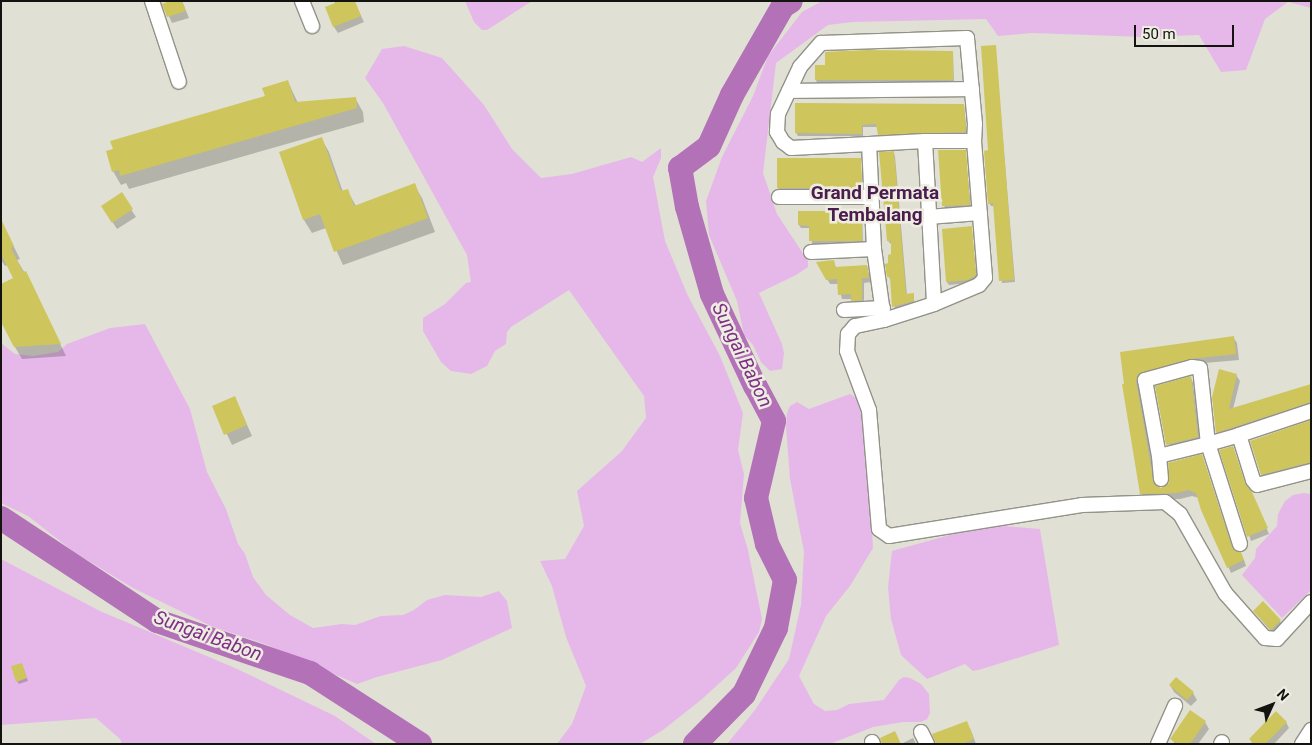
<!DOCTYPE html>
<style>
body{margin:0}
#map{position:relative;width:1312px;height:745px;overflow:hidden;background:#e0e0d5;font-family:Roboto,sans-serif}
div>[style]{position:absolute}
.green>*{inset:0;background:#e6b8e9}
.shadow>*{inset:0;background:#0003}
.river>*{height:24px;margin:-12px;padding:0 12px;transform-origin:12px;border-radius:12px;background:#b371b8}
.building>*{inset:0;background:#cfc55d}
.roads{filter:drop-shadow(1px 0 #939288) drop-shadow(-1px 0 #939288) drop-shadow(0 1px #939288) drop-shadow(0 -1px #939288)}
.street>*{height:14px;margin:-7px;padding:0 7px;transform-origin:7px;border-radius:7px;background:#fff}
span{translate:-50% -50%;white-space:nowrap;text-align:center;line-height:1.15;-webkit-text-stroke:5px #edede2;paint-order:stroke}
.neighbourhood-label{font-size:19px;color:#4b1d4f;font-weight:700}
.water-label{font-size:19px;color:#7e2e85;font-style:italic}
.frame{position:absolute;inset:0;border:2px solid #13130f;pointer-events:none}
.north{position:absolute;left:1247px;top:680px;width:50px;height:50px;-webkit-text-stroke:4px #edede2;paint-order:stroke;rotate:47deg;font-size:14px;font-weight:700;line-height:20px;text-align:center;color:#13130f}
.north::after{content:'';display:block;margin:auto;width:18px;height:22px;background:#13130f;clip-path:polygon(50% 0,100% 100%,50% 72%,0 100%)}
.scale{position:absolute;left:1134px;top:25px;width:100px;height:22px;box-sizing:border-box;border:2px solid #13130f;border-top:0;padding-left:6px;font-size:15px;line-height:18px;white-space:nowrap;color:#13130f;-webkit-text-stroke:4px #edede2;paint-order:stroke}
</style>
<div id="map">
<div class="green">
<div style="clip-path:polygon(465px 1px,532px 1px,487px 30px,482px 30px,474px 22px)"></div>
<div style="clip-path:polygon(822px 1px,1311px 1px,1311px 8px,1288px 2px,1265px 19px,1246px 70px,1221px 72px,1199px 35px,1144px 37px,1032px 33px,998px 36px,986px 19px,853px 22px,828px 25px,776px 63px,763px 173px,777px 214px,808px 261px,808px 267px,796px 275px,759px 293px,782px 344px,784px 353px,782px 369px,770px 371px,761px 362px,753px 345px,744px 335px,737px 301px,709px 235px,706px 201px,722px 157px,753px 96px,768px 56px,802px 12px)"></div>
<div style="clip-path:polygon(404px 46px,442px 58px,484px 105px,512px 149px,541px 178px,572px 174px,631px 157px,642px 162px,661px 148px,661px 158px,653px 177px,665px 241px,688px 296px,720px 356px,743px 413px,738px 450px,744px 474px,740px 523px,748px 550px,762px 619px,759px 632px,736px 668px,701px 700px,663px 730px,640px 744px,557px 744px,572px 724px,586px 686px,566px 637px,552px 586px,540px 561px,565px 559px,584px 526px,577px 491px,622px 451px,646px 418px,644px 396px,569px 290px,511px 327px,507px 332px,506px 344px,495px 351px,487px 366px,471px 374px,451px 371px,441px 362px,423px 331px,423px 318px,445px 304px,466px 283px,471px 282px,467px 255px,383px 103px,365px 78px,382px 49px)"></div>
<div style="clip-path:polygon(145px 324px,190px 409px,207px 472px,226px 509px,238px 544px,245px 554px,253px 577px,266px 595px,290px 615px,313px 628px,342px 624px,355px 625px,381px 616px,403px 615px,414px 610px,427px 600px,445px 595px,481px 597px,499px 591px,507px 601px,512px 628px,442px 660px,377px 677px,357px 684px,265px 644px,211px 626px,133px 588px,74px 552px,28px 516px,1px 503px,1px 343px,15px 354px,33px 356px,58px 352px,67px 344px,110px 328px)"></div>
<div style="clip-path:polygon(850px 394px,861px 401px,866px 439px,865px 456px,869px 480px,873px 548px,850px 586px,826px 616px,799px 676px,814px 704px,825px 711px,837px 710px,849px 704px,884px 700px,899px 680px,904px 677px,910px 678px,921px 684px,929px 694px,930px 713px,927px 719px,921px 722px,903px 722px,873px 727px,830px 744px,727px 744px,755px 710px,789px 659px,801px 605px,804px 552px,790px 479px,786px 427px,787px 413px,790px 406px,797px 402px,809px 409px)"></div>
<div style="clip-path:polygon(1304px 493px,1311px 494px,1311px 590px,1282px 618px,1242px 575px,1255px 558px,1256px 549px,1277px 526px,1278px 514px,1285px 501px,1293px 495px)"></div>
<div style="clip-path:polygon(1004px 526px,1040px 529px,1059px 645px,982px 669px,973px 671px,965px 664px,927px 679px,901px 655px,891px 619px,888px 587px,892px 551px,975px 528px)"></div>
<div style="clip-path:polygon(1px 559px,100px 611px,235px 668px,335px 716px,376px 744px,122px 744px,120px 739px,96px 718px,1px 725px)"></div>
</div>
<div class="shadow">
<div style="clip-path:polygon(182px 1px,189px 18px,172px 23px,164px 5px)"></div>
<div style="clip-path:polygon(335px 1px,354px 1px,364px 22px,338px 33px,334px 27px)"></div>
<div style="clip-path:polygon(995px 46px,1015px 282px,1002px 283px,994px 206px,991px 206px,989px 203px)"></div>
<div style="clip-path:polygon(953px 52px,954px 83px,817px 83px,816px 80px)"></div>
<div style="clip-path:polygon(288px 82px,298px 103px,355px 98px,363px 112px,364px 122px,129px 189px,126px 183px,121px 185px,113px 171px,266px 97px)"></div>
<div style="clip-path:polygon(964px 105px,967px 135px,881px 137px,877px 127px,863px 127px,863px 136px,798px 136px,796px 133px)"></div>
<div style="clip-path:polygon(321px 138px,329px 152px,343px 192px,347px 190px,356px 206px,414px 185px,422px 198px,435px 232px,343px 265px,326px 228px,312px 233px,304px 220px)"></div>
<div style="clip-path:polygon(965px 151px,971px 207px,945px 208px,944px 205px)"></div>
<div style="clip-path:polygon(880px 153px,893px 153px,895px 156px,907px 295px,913px 295px,915px 305px,895px 310px,891px 280px,888px 276px,893px 256px,892px 245px,888px 241px)"></div>
<div style="clip-path:polygon(860px 160px,863px 191px,780px 191px,778px 188px)"></div>
<div style="clip-path:polygon(121px 194px,136px 217px,117px 229px,106px 212px)"></div>
<div style="clip-path:polygon(862px 212px,863px 243px,812px 244px,810px 228px,801px 228px,799px 225px)"></div>
<div style="clip-path:polygon(1px 221px,20px 259px,17px 260px,32px 285px,66px 356px,22px 359px,15px 347px,15px 278px,8px 265px,5px 266px,1px 260px)"></div>
<div style="clip-path:polygon(971px 228px,977px 278px,969px 283px,949px 285px,947px 282px)"></div>
<div style="clip-path:polygon(834px 261px,836px 268px,867px 266px,871px 282px,864px 283px,864px 305px,855px 305px,853px 299px,842px 299px,838px 284px,830px 284px,818px 263px)"></div>
<div style="clip-path:polygon(1233px 337px,1237px 343px,1239px 360px,1193px 364px,1142px 380px,1139px 388px,1156px 486px,1161px 489px,1170px 484px,1202px 456px,1234px 552px,1244px 560px,1246px 566px,1231px 573px,1199px 498px,1192px 496px,1180px 499px,1145px 500px,1142px 494px,1121px 353px)"></div>
<div style="clip-path:polygon(1236px 375px,1240px 381px,1233px 409px,1311px 385px,1311px 410px,1220px 438px,1217px 432px)"></div>
<div style="clip-path:polygon(1191px 378px,1193px 383px,1200px 442px,1170px 450px,1156px 387px)"></div>
<div style="clip-path:polygon(235px 398px,252px 436px,232px 445px,214px 407px)"></div>
<div style="clip-path:polygon(1311px 422px,1311px 468px,1265px 481px,1262px 475px)"></div>
<div style="clip-path:polygon(1233px 447px,1246px 487px,1254px 498px,1269px 534px,1251px 541px,1221px 451px)"></div>
<div style="clip-path:polygon(1254px 611px,1280px 621px,1284px 627px,1274px 635px)"></div>
<div style="clip-path:polygon(22px 664px,28px 681px,19px 684px,17px 681px)"></div>
<div style="clip-path:polygon(1170px 685px,1193px 693px,1197px 700px,1191px 706px,1174px 692px)"></div>
<div style="clip-path:polygon(1205px 722px,1209px 729px,1198px 744px,1175px 744px,1172px 739px)"></div>
<div style="clip-path:polygon(1286px 722px,1289px 728px,1274px 744px,1249px 744px)"></div>
<div style="clip-path:polygon(970px 728px,976px 744px,937px 744px)"></div>
<div style="clip-path:polygon(913px 738px,916px 744px,883px 744px,901px 744px)"></div>
</div>
<div class="river">
<div style="left:1px;top:518px;width:187px;rotate:33.4deg"></div>
<div style="left:157px;top:621px;width:162px;rotate:18.8deg"></div>
<div style="left:310px;top:673px;width:131px;rotate:32.8deg"></div>
<div style="left:695px;top:744px;width:70px;rotate:-45.6deg"></div>
<div style="left:744px;top:694px;width:73px;rotate:-64.1deg"></div>
<div style="left:776px;top:628px;width:49px;rotate:-79.4deg"></div>
<div style="left:785px;top:580px;width:40px;rotate:-116.6deg"></div>
<div style="left:767px;top:544px;width:47px;rotate:-103.4deg"></div>
<div style="left:756px;top:498px;width:79px;rotate:-76.8deg"></div>
<div style="left:774px;top:421px;width:40px;rotate:-118deg"></div>
<div style="left:755px;top:386px;width:102px;rotate:-115.1deg"></div>
<div style="left:712px;top:294px;width:91px;rotate:-106deg"></div>
<div style="left:687px;top:207px;width:40px;rotate:-100deg"></div>
<div style="left:680px;top:168px;width:36px;rotate:-37deg"></div>
<div style="left:709px;top:146px;width:56px;rotate:-65.7deg"></div>
<div style="left:732px;top:95px;width:103px;rotate:-60.2deg"></div>
<div style="left:783px;top:6px;width:9px;rotate:-32deg"></div>
</div>
<div class="building">
<div style="clip-path:polygon(170px 1px,182px 1px,186px 11px,167px 17px,162px 4px)"></div>
<div style="clip-path:polygon(340px 1px,355px 1px,361px 16px,333px 27px,325px 7px)"></div>
<div style="clip-path:polygon(996px 45px,1014px 280px,999px 281px,993px 203px,988px 204px,984px 151px,988px 150px,981px 46px)"></div>
<div style="clip-path:polygon(867px 50px,953px 51px,953px 80px,815px 80px,815px 65px,825px 65px,825px 52px)"></div>
<div style="clip-path:polygon(288px 80px,295px 102px,356px 97px,357px 108px,120px 176px,119px 170px,112px 172px,106px 151px,113px 149px,110px 141px,265px 96px,262px 88px)"></div>
<div style="clip-path:polygon(795px 103px,964px 104px,966px 132px,878px 135px,876px 124px,862px 125px,862px 134px,795px 133px)"></div>
<div style="clip-path:polygon(322px 137px,341px 191px,348px 189px,354px 206px,415px 183px,428px 218px,334px 252px,320px 214px,303px 220px,279px 152px)"></div>
<div style="clip-path:polygon(938px 150px,966px 150px,970px 205px,942px 206px)"></div>
<div style="clip-path:polygon(894px 151px,906px 294px,914px 293px,914px 301px,892px 307px,890px 277px,887px 277px,885px 264px,888px 263px,888px 255px,891px 254px,891px 241px,887px 241px,879px 152px)"></div>
<div style="clip-path:polygon(777px 158px,861px 158px,862px 188px,777px 188px)"></div>
<div style="clip-path:polygon(122px 192px,133px 209px,112px 223px,101px 206px)"></div>
<div style="clip-path:polygon(798px 211px,862px 211px,862px 241px,809px 241px,809px 226px,798px 225px)"></div>
<div style="clip-path:polygon(1px 219px,14px 246px,11px 248px,23px 272px,26px 271px,61px 344px,14px 347px,1px 322px,1px 284px,13px 278px,1px 254px)"></div>
<div style="clip-path:polygon(972px 226px,976px 275px,968px 280px,946px 282px,942px 229px)"></div>
<div style="clip-path:polygon(834px 260px,835px 267px,867px 265px,869px 278px,862px 278px,862px 300px,851px 301px,851px 294px,838px 295px,837px 279px,826px 280px,816px 262px)"></div>
<div style="clip-path:polygon(1234px 336px,1236px 354px,1190px 359px,1143px 372px,1139px 374px,1136px 381px,1154px 484px,1161px 488px,1169px 483px,1168px 463px,1202px 454px,1232px 547px,1235px 551px,1241px 552px,1244px 560px,1227px 568px,1201px 510px,1196px 493px,1188px 490px,1177px 493px,1140px 494px,1122px 384px,1124px 384px,1120px 352px)"></div>
<div style="clip-path:polygon(1219px 369px,1237px 374px,1229px 409px,1311px 384px,1311px 402px,1216px 433px,1212px 397px)"></div>
<div style="clip-path:polygon(1191px 376px,1198px 437px,1166px 445px,1155px 386px)"></div>
<div style="clip-path:polygon(235px 396px,247px 425px,224px 435px,212px 406px)"></div>
<div style="clip-path:polygon(1311px 420px,1311px 462px,1261px 475px,1250px 441px)"></div>
<div style="clip-path:polygon(1233px 446px,1245px 483px,1252px 492px,1268px 528px,1247px 537px,1219px 450px)"></div>
<div style="clip-path:polygon(1263px 601px,1281px 620px,1271px 630px,1253px 611px)"></div>
<div style="clip-path:polygon(22px 663px,27px 678px,16px 682px,11px 666px)"></div>
<div style="clip-path:polygon(1176px 677px,1194px 692px,1187px 700px,1169px 685px)"></div>
<div style="clip-path:polygon(1190px 710px,1206px 721px,1190px 744px,1178px 744px,1170px 739px)"></div>
<div style="clip-path:polygon(1276px 711px,1287px 722px,1265px 744px,1254px 744px,1249px 739px)"></div>
<div style="clip-path:polygon(967px 721px,974px 739px,962px 744px,936px 744px,932px 734px)"></div>
<div style="clip-path:polygon(895px 731px,901px 744px,882px 744px,880px 738px)"></div>
</div>
<div class="roads">
<div class="street">
<div style="left:152px;top:1px;width:85px;rotate:71.6deg"></div>
<div style="left:302px;top:1px;width:27px;rotate:68deg"></div>
<div style="left:789px;top:91px;width:183px;rotate:-0.6deg"></div>
<div style="left:925px;top:141px;width:163px;rotate:86.8deg"></div>
<div style="left:934px;top:304px;width:52px;rotate:162.3deg"></div>
<div style="left:884px;top:320px;width:30px;rotate:168deg"></div>
<div style="left:855px;top:326px;width:11px;rotate:131deg"></div>
<div style="left:848px;top:334px;width:17px;rotate:93deg"></div>
<div style="left:847px;top:351px;width:63px;rotate:69.6deg"></div>
<div style="left:869px;top:410px;width:119px;rotate:85.2deg"></div>
<div style="left:879px;top:529px;width:12px;rotate:35deg"></div>
<div style="left:889px;top:536px;width:195px;rotate:-9.1deg"></div>
<div style="left:1082px;top:505px;width:83px;rotate:-2.1deg"></div>
<div style="left:1165px;top:502px;width:19px;rotate:39deg"></div>
<div style="left:1180px;top:514px;width:91px;rotate:60.3deg"></div>
<div style="left:1225px;top:593px;width:60px;rotate:48.4deg"></div>
<div style="left:1265px;top:638px;width:12px;rotate:5deg"></div>
<div style="left:1277px;top:639px;width:50px;rotate:-47.4deg"></div>
<div style="left:869px;top:144px;width:78px;rotate:177.1deg"></div>
<div style="left:791px;top:148px;width:10px;rotate:-143deg"></div>
<div style="left:783px;top:142px;width:12px;rotate:-121deg"></div>
<div style="left:777px;top:132px;width:18px;rotate:-87deg"></div>
<div style="left:778px;top:114px;width:52px;rotate:-64.9deg"></div>
<div style="left:800px;top:67px;width:32px;rotate:-49deg"></div>
<div style="left:821px;top:43px;width:146px;rotate:-2deg"></div>
<div style="left:967px;top:38px;width:86px;rotate:84.7deg"></div>
<div style="left:975px;top:124px;width:17px;rotate:93deg"></div>
<div style="left:779px;top:197px;width:91px"></div>
<div style="left:928px;top:217px;width:52px;rotate:-4.4deg"></div>
<div style="left:811px;top:252px;width:63px;rotate:-2.7deg"></div>
<div style="left:844px;top:310px;width:39px;rotate:-3deg"></div>
<div style="left:884px;top:320px;width:72px;rotate:-98deg"></div>
<div style="left:874px;top:249px;width:105px;rotate:-92.7deg"></div>
<div style="left:869px;top:144px;width:56px;rotate:-3.1deg"></div>
<div style="left:925px;top:141px;width:49px"></div>
<div style="left:974px;top:141px;width:137px;rotate:85.4deg"></div>
<div style="left:985px;top:278px;width:9px;rotate:131deg"></div>
<div style="left:979px;top:285px;width:49px;rotate:157.1deg"></div>
<div style="left:1239px;top:435px;width:47px;rotate:72.7deg"></div>
<div style="left:1253px;top:480px;width:6px;rotate:51deg"></div>
<div style="left:1257px;top:485px;width:56px;rotate:-14.5deg"></div>
<div style="left:1159px;top:456px;width:23px;rotate:85deg"></div>
<div style="left:1240px;top:544px;width:105px;rotate:-107.7deg"></div>
<div style="left:1208px;top:444px;width:76px;rotate:-96deg"></div>
<div style="left:1200px;top:368px;width:8px;rotate:-173deg"></div>
<div style="left:1192px;top:367px;width:49px;rotate:164.5deg"></div>
<div style="left:1145px;top:380px;width:77px;rotate:79.6deg"></div>
<div style="left:1159px;top:456px;width:50px;rotate:-13.8deg"></div>
<div style="left:1208px;top:444px;width:32px;rotate:-16deg"></div>
<div style="left:1239px;top:435px;width:76px;rotate:-18.4deg"></div>
<div style="left:921px;top:732px;width:13px;rotate:63deg"></div>
<div style="left:872px;top:742px;width:2px;rotate:63deg"></div>
<div style="left:1158px;top:744px;width:42px;rotate:-65.9deg"></div>
<div style="left:1221px;top:744px;width:2px;rotate:-63deg"></div>
<div style="left:1302px;top:744px;width:17px;rotate:-57deg"></div>
</div>
</div>
<div class="neighbourhood-label">
<span style="left:875px;top:204px">Grand Permata<br>Tembalang</span>
</div>
<div class="water-label">
<span style="left:742px;top:355px;rotate:64deg">Sungai Babon</span>
<span style="left:208px;top:636px;rotate:20deg">Sungai Babon</span>
</div>
<div class="frame"></div>
<div class="north">N</div>
<div class="scale">50 m</div>
</div>
